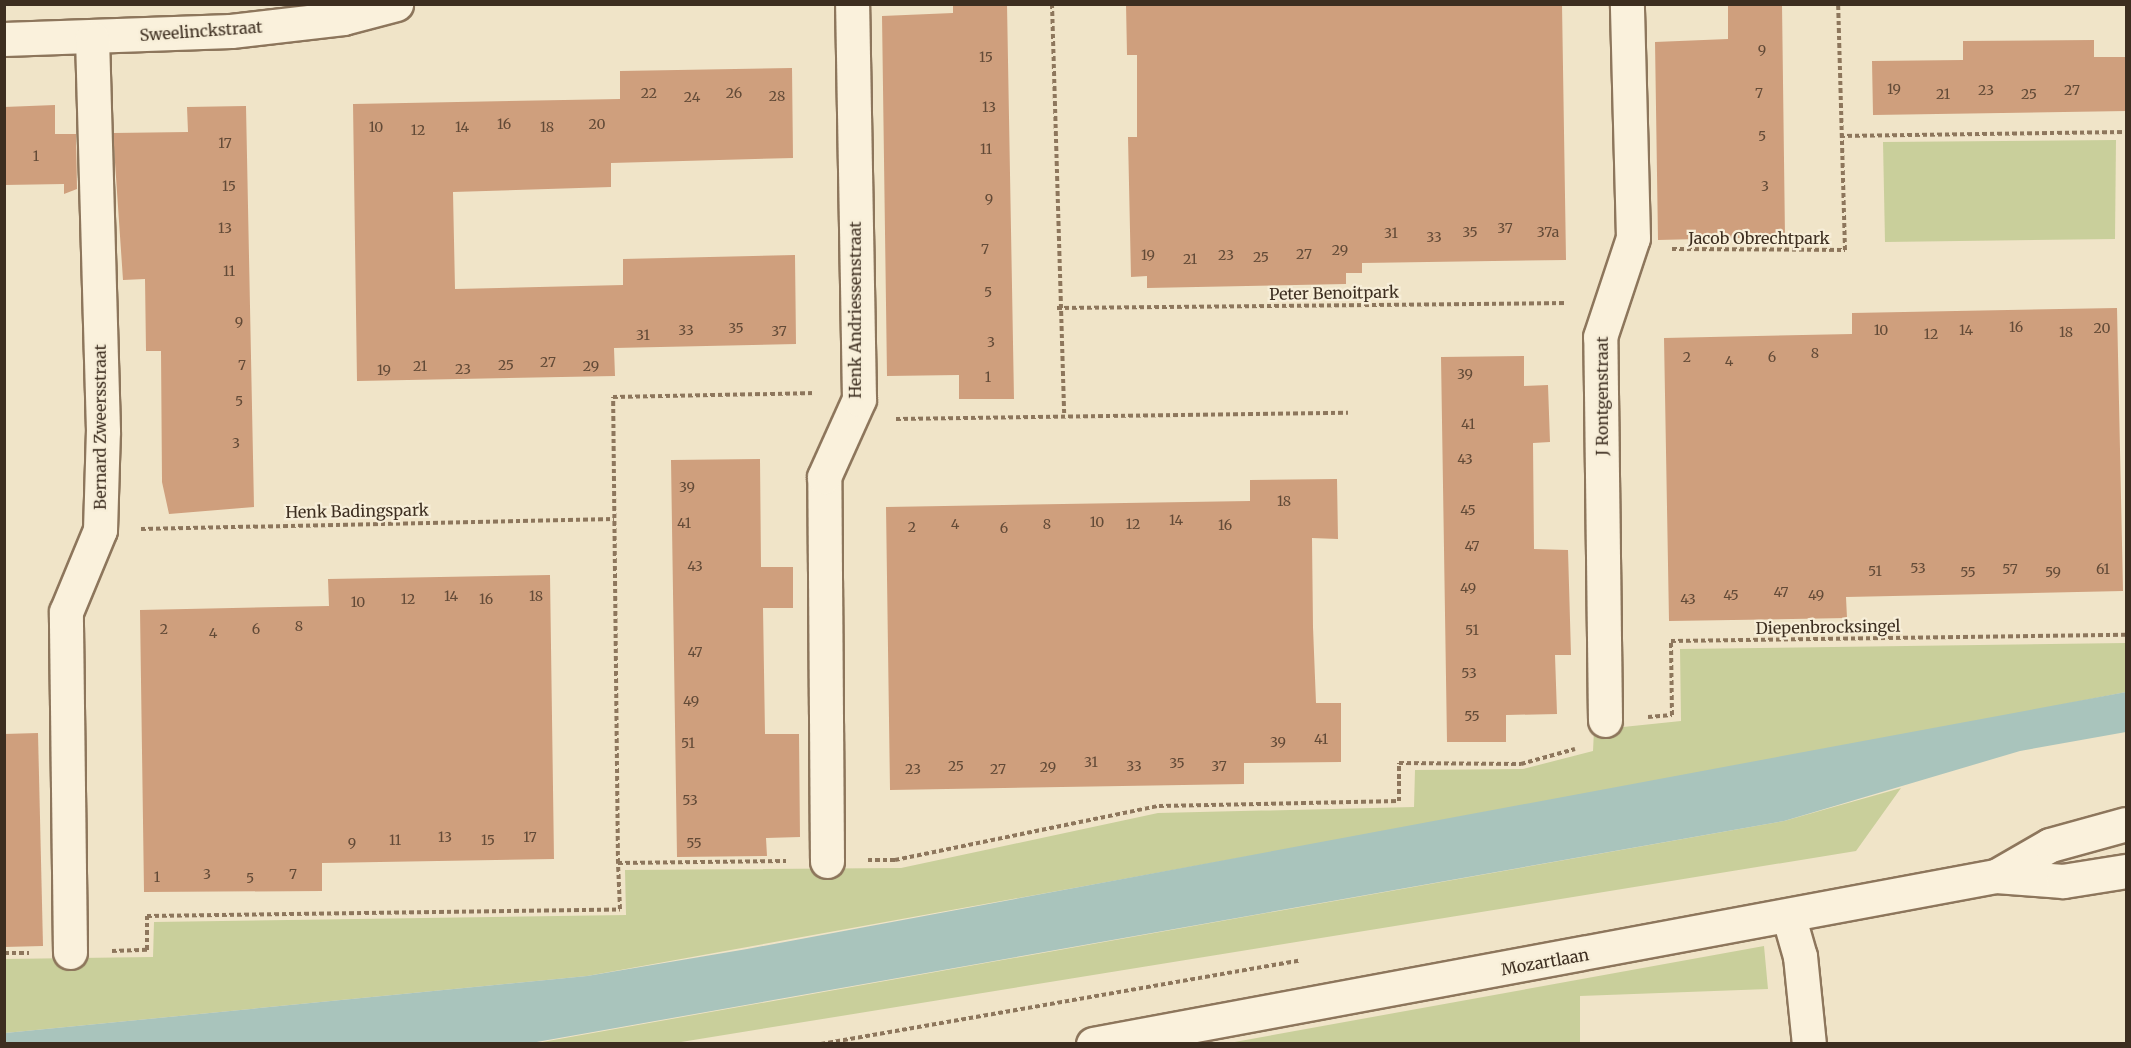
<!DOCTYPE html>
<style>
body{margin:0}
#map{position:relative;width:2131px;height:1048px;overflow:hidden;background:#f0e4c8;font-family:Merriweather,serif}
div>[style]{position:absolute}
.green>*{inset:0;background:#c9cf9b}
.water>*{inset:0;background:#a9c4bc}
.building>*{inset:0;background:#cf9f7d}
.path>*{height:4px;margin-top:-2px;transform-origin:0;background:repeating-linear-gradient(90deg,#8d765c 0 4.5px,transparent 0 7.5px)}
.roads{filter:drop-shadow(2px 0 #8d765c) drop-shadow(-2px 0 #8d765c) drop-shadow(0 2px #8d765c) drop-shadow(0 -2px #8d765c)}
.street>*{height:33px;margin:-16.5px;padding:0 16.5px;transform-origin:16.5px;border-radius:16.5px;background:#faf1dc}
.secondary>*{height:33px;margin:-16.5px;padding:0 16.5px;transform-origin:16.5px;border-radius:16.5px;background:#faf1dc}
span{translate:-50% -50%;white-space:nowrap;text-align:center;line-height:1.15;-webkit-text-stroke:4.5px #f7eed8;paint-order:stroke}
.number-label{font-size:14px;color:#624a37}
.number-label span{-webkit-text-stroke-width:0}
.street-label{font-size:16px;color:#3d2e20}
.frame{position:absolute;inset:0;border:6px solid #3d2e20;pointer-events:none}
</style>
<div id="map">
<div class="green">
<div style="clip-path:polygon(2116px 140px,2115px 239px,1885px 242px,1883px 142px)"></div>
<div style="clip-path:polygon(2126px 643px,2126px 692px,1748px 766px,587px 976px,5px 1033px,4px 959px,153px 957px,154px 922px,626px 915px,625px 870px,901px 868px,1158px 813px,1414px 807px,1415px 770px,1523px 769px,1593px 751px,1594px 730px,1681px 721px,1680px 649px)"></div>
<div style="clip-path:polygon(1901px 788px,1856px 851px,675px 1043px,531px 1044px,1784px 821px)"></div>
<div style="clip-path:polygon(1764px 946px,1768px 989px,1580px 996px,1580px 1043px,1229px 1043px)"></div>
</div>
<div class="water">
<div style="clip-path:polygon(2126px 692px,2126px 732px,2020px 751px,1784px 821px,531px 1043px,5px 1043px,5px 1033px,587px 976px,747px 949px)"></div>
</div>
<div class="building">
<div style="clip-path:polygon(953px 4px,1007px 4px,1014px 399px,959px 399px,959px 375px,887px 376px,882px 16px,953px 13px)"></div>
<div style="clip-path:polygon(1126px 4px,1562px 4px,1566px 260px,1362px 263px,1362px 273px,1346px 273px,1346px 284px,1147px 288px,1147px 276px,1131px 277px,1128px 137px,1137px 137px,1137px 55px,1127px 55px)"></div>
<div style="clip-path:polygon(1728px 4px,1782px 4px,1785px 237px,1658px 240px,1655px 42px,1728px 39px)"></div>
<div style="clip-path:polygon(2094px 40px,2094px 57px,2127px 57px,2127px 111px,1873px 115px,1872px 61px,1963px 60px,1963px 41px)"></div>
<div style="clip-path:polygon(792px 68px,793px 158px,611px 163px,611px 187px,453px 192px,455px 289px,623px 285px,623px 259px,795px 255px,796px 344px,614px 348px,615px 376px,357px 381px,353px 104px,620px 99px,620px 71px)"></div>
<div style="clip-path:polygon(55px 105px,55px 134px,76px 134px,77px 189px,64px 194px,64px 184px,4px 185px,4px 107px)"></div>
<div style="clip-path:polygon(246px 106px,254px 507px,169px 514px,162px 482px,161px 351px,146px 351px,145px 279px,123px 280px,113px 133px,188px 132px,187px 107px)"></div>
<div style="clip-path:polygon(2117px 308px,2123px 591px,1846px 597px,1847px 618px,1669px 621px,1664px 338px,1852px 334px,1852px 313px)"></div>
<div style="clip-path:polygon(1524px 356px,1524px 386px,1548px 385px,1550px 442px,1533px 443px,1534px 549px,1568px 550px,1571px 655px,1555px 655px,1557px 714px,1506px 715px,1506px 742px,1447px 742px,1441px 357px)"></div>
<div style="clip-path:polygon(760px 459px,761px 567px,793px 567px,793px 608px,763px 608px,765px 734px,799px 734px,800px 837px,766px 838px,767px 856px,677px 857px,671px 460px)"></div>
<div style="clip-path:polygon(1337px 479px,1338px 539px,1312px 538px,1313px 627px,1316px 703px,1341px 703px,1341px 762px,1244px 763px,1244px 784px,890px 790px,886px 507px,1250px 501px,1250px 480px)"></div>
<div style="clip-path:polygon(550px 575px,554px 859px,322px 863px,322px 891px,144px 892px,140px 610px,329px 606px,328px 579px)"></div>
<div style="clip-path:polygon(38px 733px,43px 946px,4px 947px,4px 734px)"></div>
</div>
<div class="path">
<div style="left:1052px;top:4px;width:412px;rotate:88.3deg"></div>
<div style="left:1840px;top:136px;width:286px;rotate:-0.8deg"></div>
<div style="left:1672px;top:249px;width:173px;rotate:0.3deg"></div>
<div style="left:1845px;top:250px;width:246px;rotate:-91.6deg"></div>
<div style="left:1057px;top:308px;width:510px;rotate:-0.56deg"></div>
<div style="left:896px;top:419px;width:452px;rotate:-0.8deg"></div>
<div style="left:141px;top:529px;width:473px;rotate:-1.2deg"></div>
<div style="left:1648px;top:717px;width:24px;rotate:-5deg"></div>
<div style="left:1672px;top:715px;width:74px;rotate:-90.8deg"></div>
<div style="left:1671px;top:641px;width:455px;rotate:-0.8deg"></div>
<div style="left:868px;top:860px;width:27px"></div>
<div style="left:895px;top:860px;width:269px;rotate:-11.6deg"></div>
<div style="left:1159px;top:806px;width:240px;rotate:-1.2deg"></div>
<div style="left:1399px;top:801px;width:38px;rotate:-90deg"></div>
<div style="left:1399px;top:763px;width:122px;rotate:0.5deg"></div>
<div style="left:1521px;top:764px;width:56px;rotate:-15.5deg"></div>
<div style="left:618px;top:863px;width:466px;rotate:-90.6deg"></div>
<div style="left:613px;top:397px;width:202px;rotate:-1.1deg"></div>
<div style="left:112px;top:951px;width:35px;rotate:-2deg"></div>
<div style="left:147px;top:950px;width:34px;rotate:-90deg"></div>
<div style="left:147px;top:916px;width:473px;rotate:-0.8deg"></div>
<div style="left:620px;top:909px;width:46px;rotate:-92.5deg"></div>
<div style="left:618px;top:863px;width:168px;rotate:-0.7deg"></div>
<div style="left:4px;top:953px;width:25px"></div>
<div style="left:821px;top:1044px;width:486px;rotate:-9.9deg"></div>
</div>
<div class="roads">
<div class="street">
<div style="left:4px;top:39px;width:227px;rotate:-2deg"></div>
<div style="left:231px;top:31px;width:113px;rotate:-6.6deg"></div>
<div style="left:343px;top:18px;width:55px;rotate:-14.8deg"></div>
<div style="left:1605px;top:720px;width:383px;rotate:-90.7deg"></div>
<div style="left:1600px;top:337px;width:104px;rotate:-71.6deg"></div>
<div style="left:1633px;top:238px;width:234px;rotate:-91.5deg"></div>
<div style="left:827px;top:861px;width:384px;rotate:-90.4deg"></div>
<div style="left:824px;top:477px;width:85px;rotate:-65.8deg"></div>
<div style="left:859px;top:399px;width:395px;rotate:-91deg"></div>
<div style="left:1789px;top:918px;width:40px;rotate:74deg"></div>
<div style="left:1800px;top:956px;width:88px;rotate:84.2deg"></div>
<div style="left:70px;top:952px;width:340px;rotate:-90.7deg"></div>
<div style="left:66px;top:612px;width:89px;rotate:-67.5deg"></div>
<div style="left:100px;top:530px;width:99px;rotate:-88.3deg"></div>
<div style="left:103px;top:431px;width:393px;rotate:-91.6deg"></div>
</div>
<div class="secondary">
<div style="left:1996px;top:876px;width:62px;rotate:-29.9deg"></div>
<div style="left:2050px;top:845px;width:79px;rotate:-15.4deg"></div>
<div style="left:1093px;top:1044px;width:918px;rotate:-10.54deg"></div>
<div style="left:1996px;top:876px;width:67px;rotate:4.3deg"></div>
<div style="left:2063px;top:881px;width:64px;rotate:-9deg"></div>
</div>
</div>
<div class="number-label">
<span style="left:1762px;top:50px">9</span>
<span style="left:986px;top:57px">15</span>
<span style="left:1894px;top:89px">19</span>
<span style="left:1986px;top:90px">23</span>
<span style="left:2072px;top:90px">27</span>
<span style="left:649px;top:93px">22</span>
<span style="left:734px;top:93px">26</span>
<span style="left:1759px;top:93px">7</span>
<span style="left:1943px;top:94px">21</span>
<span style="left:2029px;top:94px">25</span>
<span style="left:777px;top:96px">28</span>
<span style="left:692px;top:97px">24</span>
<span style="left:989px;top:107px">13</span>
<span style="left:504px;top:124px">16</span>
<span style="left:597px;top:124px">20</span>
<span style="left:376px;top:127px">10</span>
<span style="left:462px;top:127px">14</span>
<span style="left:547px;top:127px">18</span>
<span style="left:418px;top:130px">12</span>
<span style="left:1762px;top:136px">5</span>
<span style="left:225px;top:143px">17</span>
<span style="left:986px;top:149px">11</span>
<span style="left:36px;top:156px">1</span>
<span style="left:229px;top:186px">15</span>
<span style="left:1765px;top:186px">3</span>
<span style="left:989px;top:199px">9</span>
<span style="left:225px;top:228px">13</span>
<span style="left:1505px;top:228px">37</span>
<span style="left:1470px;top:232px">35</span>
<span style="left:1548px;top:232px">37a</span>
<span style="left:1391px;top:233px">31</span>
<span style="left:1434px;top:237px">33</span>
<span style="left:985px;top:249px">7</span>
<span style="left:1340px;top:250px">29</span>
<span style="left:1304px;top:254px">27</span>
<span style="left:1148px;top:255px">19</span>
<span style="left:1226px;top:255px">23</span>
<span style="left:1261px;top:257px">25</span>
<span style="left:1190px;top:259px">21</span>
<span style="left:229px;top:271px">11</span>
<span style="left:988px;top:292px">5</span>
<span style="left:239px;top:322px">9</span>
<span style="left:2016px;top:327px">16</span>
<span style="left:736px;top:328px">35</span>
<span style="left:2102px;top:328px">20</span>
<span style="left:686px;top:330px">33</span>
<span style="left:1881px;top:330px">10</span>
<span style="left:1966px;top:330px">14</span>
<span style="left:779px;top:331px">37</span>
<span style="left:2066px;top:332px">18</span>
<span style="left:1931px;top:334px">12</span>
<span style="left:643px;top:335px">31</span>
<span style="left:991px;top:342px">3</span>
<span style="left:1815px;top:353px">8</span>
<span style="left:1687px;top:357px">2</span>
<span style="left:1772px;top:357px">6</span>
<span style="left:1729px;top:361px">4</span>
<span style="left:548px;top:362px">27</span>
<span style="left:242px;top:365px">7</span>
<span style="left:506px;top:365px">25</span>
<span style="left:420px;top:366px">21</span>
<span style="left:591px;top:366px">29</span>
<span style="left:463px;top:369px">23</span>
<span style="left:384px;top:370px">19</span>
<span style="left:1465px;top:374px">39</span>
<span style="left:988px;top:377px">1</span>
<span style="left:239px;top:401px">5</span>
<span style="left:1468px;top:424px">41</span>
<span style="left:236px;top:443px">3</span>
<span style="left:1465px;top:459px">43</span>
<span style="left:687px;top:487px">39</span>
<span style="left:1284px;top:501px">18</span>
<span style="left:1468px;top:510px">45</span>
<span style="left:1176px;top:520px">14</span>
<span style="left:1097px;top:522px">10</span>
<span style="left:684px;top:523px">41</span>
<span style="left:955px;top:524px">4</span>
<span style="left:1047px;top:524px">8</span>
<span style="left:1133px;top:524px">12</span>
<span style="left:1225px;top:525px">16</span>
<span style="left:912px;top:527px">2</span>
<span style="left:1004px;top:528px">6</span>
<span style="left:1472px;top:546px">47</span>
<span style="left:695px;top:566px">43</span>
<span style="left:1918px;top:568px">53</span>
<span style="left:2010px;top:569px">57</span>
<span style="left:2103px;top:569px">61</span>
<span style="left:1875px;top:571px">51</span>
<span style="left:1968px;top:572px">55</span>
<span style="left:2053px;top:572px">59</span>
<span style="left:1468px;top:588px">49</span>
<span style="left:1781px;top:592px">47</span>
<span style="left:1731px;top:595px">45</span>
<span style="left:1816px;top:595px">49</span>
<span style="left:451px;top:596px">14</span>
<span style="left:536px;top:596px">18</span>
<span style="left:408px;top:599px">12</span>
<span style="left:486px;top:599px">16</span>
<span style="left:1688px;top:599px">43</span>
<span style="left:358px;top:602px">10</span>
<span style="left:299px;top:626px">8</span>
<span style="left:164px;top:629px">2</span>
<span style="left:256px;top:629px">6</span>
<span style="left:1472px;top:630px">51</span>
<span style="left:213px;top:633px">4</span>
<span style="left:695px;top:652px">47</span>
<span style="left:1469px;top:673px">53</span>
<span style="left:691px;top:701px">49</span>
<span style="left:1472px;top:716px">55</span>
<span style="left:1321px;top:739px">41</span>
<span style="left:1278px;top:742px">39</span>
<span style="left:688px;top:743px">51</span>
<span style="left:1091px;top:762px">31</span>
<span style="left:1177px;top:763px">35</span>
<span style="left:956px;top:766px">25</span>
<span style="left:1134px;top:766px">33</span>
<span style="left:1219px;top:766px">37</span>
<span style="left:1048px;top:767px">29</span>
<span style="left:913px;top:769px">23</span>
<span style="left:998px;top:769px">27</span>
<span style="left:690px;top:800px">53</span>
<span style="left:445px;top:837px">13</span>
<span style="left:530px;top:837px">17</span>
<span style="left:395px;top:840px">11</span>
<span style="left:488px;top:840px">15</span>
<span style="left:352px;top:843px">9</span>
<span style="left:694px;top:843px">55</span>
<span style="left:207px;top:874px">3</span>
<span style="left:293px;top:874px">7</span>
<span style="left:157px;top:877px">1</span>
<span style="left:250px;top:878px">5</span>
</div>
<div class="street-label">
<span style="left:201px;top:31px;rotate:-4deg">Sweelinckstraat</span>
<span style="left:1759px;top:238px">Jacob Obrechtpark</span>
<span style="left:1334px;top:293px;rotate:-1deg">Peter Benoitpark</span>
<span style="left:855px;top:310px;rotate:-90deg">Henk Andriessenstraat</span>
<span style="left:1602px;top:396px;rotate:-90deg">J Rontgenstraat</span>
<span style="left:100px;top:427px;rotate:-90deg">Bernard Zweersstraat</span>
<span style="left:357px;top:511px;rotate:-1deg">Henk Badingspark</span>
<span style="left:1828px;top:627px;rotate:-1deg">Diepenbrocksingel</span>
<span style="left:1545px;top:962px;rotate:-10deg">Mozartlaan</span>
</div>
<div class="frame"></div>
</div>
